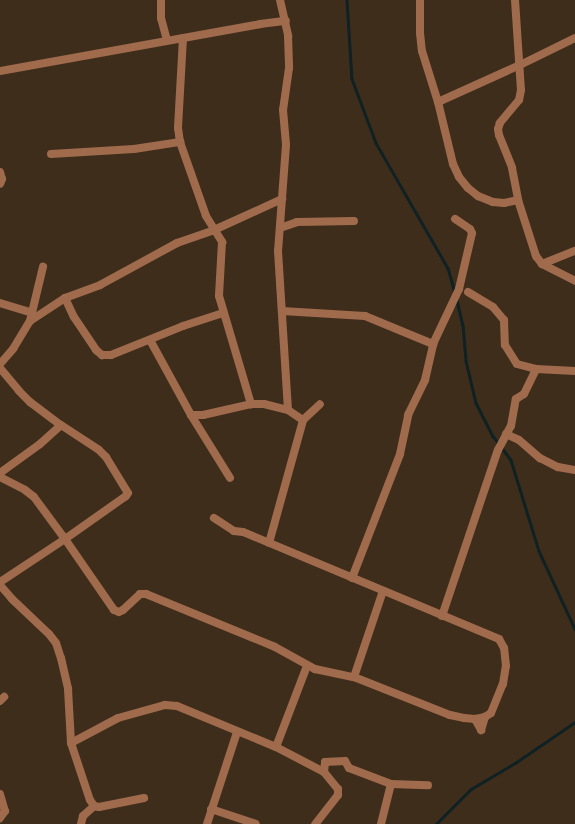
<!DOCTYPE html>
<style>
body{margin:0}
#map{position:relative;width:575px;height:824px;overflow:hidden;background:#3f2d1b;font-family:Helvetica,sans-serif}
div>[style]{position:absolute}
.stream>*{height:2.5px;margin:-1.25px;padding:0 1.25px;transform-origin:1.25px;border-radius:1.25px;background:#0f2123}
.street>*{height:8px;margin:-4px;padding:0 4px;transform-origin:4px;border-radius:4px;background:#a06b4c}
span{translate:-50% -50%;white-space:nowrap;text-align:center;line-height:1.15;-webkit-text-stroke:4px #1f170f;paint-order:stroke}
</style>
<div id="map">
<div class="stream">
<div style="left:347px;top:0;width:79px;rotate:86.4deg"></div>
<div style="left:352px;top:79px;width:68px;rotate:69.4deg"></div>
<div style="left:376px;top:143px;width:144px;rotate:60.1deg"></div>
<div style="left:448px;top:268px;width:26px;rotate:74deg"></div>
<div style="left:457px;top:300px;width:26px;rotate:77deg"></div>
<div style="left:463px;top:325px;width:36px;rotate:85deg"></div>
<div style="left:466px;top:361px;width:43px;rotate:76.6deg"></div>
<div style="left:476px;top:403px;width:37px;rotate:63deg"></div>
<div style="left:493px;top:436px;width:30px;rotate:53deg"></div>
<div style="left:511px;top:460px;width:95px;rotate:72.9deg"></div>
<div style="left:539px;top:551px;width:86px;rotate:65.2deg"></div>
<div style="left:436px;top:824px;width:49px;rotate:-45deg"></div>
<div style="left:471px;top:789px;width:51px;rotate:-30.6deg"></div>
<div style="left:515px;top:763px;width:73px;rotate:-34.3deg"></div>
</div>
<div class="street">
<div style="left:161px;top:0;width:18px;rotate:90deg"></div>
<div style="left:161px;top:18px;width:23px;rotate:75deg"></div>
<div style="left:280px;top:0;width:37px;rotate:77deg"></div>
<div style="left:288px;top:36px;width:32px;rotate:88deg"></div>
<div style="left:289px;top:68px;width:42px;rotate:98.1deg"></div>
<div style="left:283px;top:110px;width:35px;rotate:85deg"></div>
<div style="left:286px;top:145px;width:106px;rotate:94.3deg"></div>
<div style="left:278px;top:251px;width:159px;rotate:86.4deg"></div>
<div style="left:420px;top:0;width:33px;rotate:90deg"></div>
<div style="left:420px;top:33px;width:18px;rotate:84deg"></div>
<div style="left:422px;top:51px;width:53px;rotate:72.6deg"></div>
<div style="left:438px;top:102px;width:64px;rotate:76.4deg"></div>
<div style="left:453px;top:164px;width:14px;rotate:65deg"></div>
<div style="left:459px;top:177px;width:14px;rotate:51deg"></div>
<div style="left:468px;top:188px;width:13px;rotate:39deg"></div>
<div style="left:478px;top:196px;width:16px;rotate:22deg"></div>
<div style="left:493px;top:202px;width:11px;rotate:5deg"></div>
<div style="left:504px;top:203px;width:14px;rotate:-12deg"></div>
<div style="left:515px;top:0;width:90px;rotate:86.2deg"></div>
<div style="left:521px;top:90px;width:10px;rotate:101deg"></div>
<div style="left:519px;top:100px;width:30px;rotate:130deg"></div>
<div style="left:500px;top:123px;width:6px;rotate:108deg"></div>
<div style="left:498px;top:129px;width:6px;rotate:81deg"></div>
<div style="left:499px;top:135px;width:35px;rotate:68deg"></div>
<div style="left:512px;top:168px;width:33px;rotate:79deg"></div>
<div style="left:518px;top:200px;width:59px;rotate:72.2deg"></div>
<div style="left:536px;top:256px;width:10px;rotate:53deg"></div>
<div style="left:542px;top:264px;width:37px;rotate:27deg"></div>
<div style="left:183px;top:38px;width:90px;rotate:93.2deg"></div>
<div style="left:178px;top:128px;width:14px;rotate:82deg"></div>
<div style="left:180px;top:142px;width:78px;rotate:70.6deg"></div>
<div style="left:206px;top:216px;width:31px;rotate:58deg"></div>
<div style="left:222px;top:242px;width:54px;rotate:93.2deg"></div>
<div style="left:219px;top:296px;width:113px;rotate:73.5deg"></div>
<div style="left:0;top:71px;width:264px;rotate:-10.2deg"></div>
<div style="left:260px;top:24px;width:26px;rotate:-7deg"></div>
<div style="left:438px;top:102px;width:90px;rotate:-24.3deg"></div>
<div style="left:520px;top:65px;width:61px;rotate:-26.1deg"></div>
<div style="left:51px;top:154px;width:83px;rotate:-3.4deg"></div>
<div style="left:134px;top:149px;width:47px;rotate:-8.7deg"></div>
<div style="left:0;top:172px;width:7px;rotate:74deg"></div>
<div style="left:2px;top:179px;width:5px;rotate:112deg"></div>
<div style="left:280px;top:228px;width:18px;rotate:-19deg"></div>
<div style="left:297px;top:222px;width:57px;rotate:-1deg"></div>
<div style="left:542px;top:264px;width:35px;rotate:-22deg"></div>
<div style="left:468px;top:292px;width:29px;rotate:31deg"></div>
<div style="left:493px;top:307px;width:17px;rotate:50deg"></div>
<div style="left:504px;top:320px;width:25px;rotate:88deg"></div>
<div style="left:505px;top:345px;width:22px;rotate:58deg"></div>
<div style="left:517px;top:364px;width:20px;rotate:15deg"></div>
<div style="left:65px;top:298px;width:37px;rotate:-20deg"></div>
<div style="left:100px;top:285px;width:88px;rotate:-28.6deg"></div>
<div style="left:177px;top:243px;width:39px;rotate:-19deg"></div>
<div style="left:214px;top:230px;width:75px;rotate:-24.5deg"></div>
<div style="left:0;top:303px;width:34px;rotate:17deg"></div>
<div style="left:282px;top:311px;width:83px;rotate:3.4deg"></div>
<div style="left:365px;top:316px;width:74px;rotate:22.4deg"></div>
<div style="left:30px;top:321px;width:42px;rotate:-33.3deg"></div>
<div style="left:65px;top:298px;width:21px;rotate:65deg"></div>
<div style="left:74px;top:317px;width:40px;rotate:56deg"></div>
<div style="left:96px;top:350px;width:8px;rotate:40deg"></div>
<div style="left:102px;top:355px;width:9px"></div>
<div style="left:111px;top:355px;width:78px;rotate:-21.9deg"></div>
<div style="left:183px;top:326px;width:42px;rotate:-18deg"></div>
<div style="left:150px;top:340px;width:85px;rotate:61.3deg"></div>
<div style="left:191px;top:415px;width:12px"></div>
<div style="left:203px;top:415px;width:49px;rotate:-12.9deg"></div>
<div style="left:251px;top:404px;width:13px"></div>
<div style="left:264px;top:404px;width:25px;rotate:14deg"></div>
<div style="left:288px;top:410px;width:18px;rotate:34deg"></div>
<div style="left:303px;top:420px;width:23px;rotate:-43deg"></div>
<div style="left:0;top:364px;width:20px;rotate:-49deg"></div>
<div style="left:13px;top:349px;width:33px;rotate:-59deg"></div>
<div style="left:30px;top:321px;width:56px;rotate:-76.5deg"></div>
<div style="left:0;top:368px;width:30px;rotate:50deg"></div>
<div style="left:19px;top:391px;width:16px;rotate:45deg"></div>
<div style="left:30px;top:402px;width:39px;rotate:37deg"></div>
<div style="left:61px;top:425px;width:45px;rotate:33.3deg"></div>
<div style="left:99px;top:450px;width:10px;rotate:45deg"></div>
<div style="left:106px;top:457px;width:42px;rotate:58.6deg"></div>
<div style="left:128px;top:493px;width:4px;rotate:124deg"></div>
<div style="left:126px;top:496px;width:75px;rotate:144.8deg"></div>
<div style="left:65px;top:539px;width:78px;rotate:146.5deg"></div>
<div style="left:191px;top:415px;width:74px;rotate:58.2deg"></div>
<div style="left:506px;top:434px;width:14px;rotate:25deg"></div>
<div style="left:519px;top:440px;width:28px;rotate:41deg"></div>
<div style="left:540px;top:458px;width:20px;rotate:27deg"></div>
<div style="left:558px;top:467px;width:17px;rotate:10deg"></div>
<div style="left:0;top:473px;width:49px;rotate:-35.9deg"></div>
<div style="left:40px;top:444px;width:28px;rotate:-42deg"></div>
<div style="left:0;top:477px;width:28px;rotate:27deg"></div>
<div style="left:25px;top:490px;width:11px;rotate:38deg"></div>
<div style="left:34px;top:497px;width:52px;rotate:53.6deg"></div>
<div style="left:65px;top:539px;width:86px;rotate:55.4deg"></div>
<div style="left:114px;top:610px;width:5px;rotate:22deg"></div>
<div style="left:119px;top:612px;width:4px;rotate:-27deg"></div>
<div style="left:123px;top:610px;width:19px;rotate:-43deg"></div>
<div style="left:137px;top:597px;width:4px;rotate:-45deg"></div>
<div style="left:140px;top:594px;width:6px"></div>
<div style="left:146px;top:594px;width:139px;rotate:22.3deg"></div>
<div style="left:275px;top:647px;width:46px;rotate:28.8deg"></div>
<div style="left:315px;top:669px;width:40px;rotate:12deg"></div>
<div style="left:354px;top:677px;width:103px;rotate:21.6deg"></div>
<div style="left:450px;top:715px;width:14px;rotate:12deg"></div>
<div style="left:464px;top:718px;width:11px;rotate:5deg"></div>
<div style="left:475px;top:719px;width:10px;rotate:-11deg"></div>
<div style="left:485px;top:717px;width:7px;rotate:-34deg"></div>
<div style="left:491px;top:713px;width:31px;rotate:-68deg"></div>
<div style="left:503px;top:684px;width:18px;rotate:-81deg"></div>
<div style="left:506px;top:666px;width:18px;rotate:-96deg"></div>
<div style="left:504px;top:648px;width:10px;rotate:-119deg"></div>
<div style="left:499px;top:639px;width:277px;rotate:-157.3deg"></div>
<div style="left:243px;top:532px;width:9px;rotate:-174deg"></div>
<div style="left:234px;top:531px;width:24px;rotate:-147deg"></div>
<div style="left:269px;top:543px;width:128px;rotate:-74.5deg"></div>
<div style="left:352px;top:578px;width:133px;rotate:-68.8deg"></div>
<div style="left:400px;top:454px;width:40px;rotate:-78deg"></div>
<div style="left:408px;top:415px;width:39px;rotate:-64deg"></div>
<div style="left:425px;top:380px;width:37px;rotate:-77deg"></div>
<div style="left:433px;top:344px;width:61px;rotate:-64.7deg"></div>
<div style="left:459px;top:289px;width:57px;rotate:-76.9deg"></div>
<div style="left:472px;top:233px;width:4px;rotate:-117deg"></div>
<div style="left:470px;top:229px;width:18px;rotate:-146deg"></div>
<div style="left:0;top:585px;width:18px;rotate:49deg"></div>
<div style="left:12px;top:599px;width:51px;rotate:43.4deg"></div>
<div style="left:49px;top:634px;width:11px;rotate:52deg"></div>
<div style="left:56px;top:643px;width:16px;rotate:72deg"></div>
<div style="left:61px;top:658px;width:32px;rotate:77deg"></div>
<div style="left:68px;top:689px;width:54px;rotate:86.8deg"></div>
<div style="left:71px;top:743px;width:60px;rotate:71.6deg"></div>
<div style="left:90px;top:800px;width:7px;rotate:56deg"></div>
<div style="left:94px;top:806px;width:5px;rotate:11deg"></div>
<div style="left:99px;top:807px;width:46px;rotate:-11.3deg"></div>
<div style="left:442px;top:616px;width:175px;rotate:-71.4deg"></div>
<div style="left:498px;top:450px;width:27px;rotate:-62deg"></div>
<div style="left:511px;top:426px;width:27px;rotate:-80deg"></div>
<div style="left:516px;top:399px;width:9px;rotate:-32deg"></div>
<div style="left:524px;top:394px;width:28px;rotate:-64deg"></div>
<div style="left:536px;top:369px;width:39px;rotate:3deg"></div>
<div style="left:354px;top:677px;width:91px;rotate:-71.4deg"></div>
<div style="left:0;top:701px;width:6px;rotate:-45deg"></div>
<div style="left:475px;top:719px;width:13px;rotate:61deg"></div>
<div style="left:481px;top:730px;width:14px;rotate:-73deg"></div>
<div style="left:71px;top:743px;width:53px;rotate:-28deg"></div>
<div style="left:118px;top:718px;width:49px;rotate:-15.5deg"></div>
<div style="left:165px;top:705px;width:12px;rotate:5deg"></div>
<div style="left:177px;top:706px;width:107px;rotate:22.5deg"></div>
<div style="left:276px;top:747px;width:87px;rotate:-69.1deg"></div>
<div style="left:276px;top:747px;width:54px;rotate:27.5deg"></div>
<div style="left:324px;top:772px;width:22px;rotate:51deg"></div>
<div style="left:338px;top:789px;width:6px;rotate:90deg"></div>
<div style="left:338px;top:795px;width:37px;rotate:128deg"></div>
<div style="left:324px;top:772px;width:10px;rotate:-84deg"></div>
<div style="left:325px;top:762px;width:20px;rotate:-3deg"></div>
<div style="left:345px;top:761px;width:8px;rotate:60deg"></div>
<div style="left:349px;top:768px;width:45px;rotate:20.9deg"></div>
<div style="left:391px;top:784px;width:37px;rotate:2deg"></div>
<div style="left:0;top:794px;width:18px;rotate:74deg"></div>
<div style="left:5px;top:811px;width:9px;rotate:126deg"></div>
<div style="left:211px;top:809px;width:47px;rotate:18.4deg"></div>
<div style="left:81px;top:824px;width:8px;rotate:-76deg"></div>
<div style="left:83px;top:816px;width:15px;rotate:-42deg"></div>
<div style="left:207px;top:824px;width:97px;rotate:-71.9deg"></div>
<div style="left:381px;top:824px;width:41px;rotate:-76deg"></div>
</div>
</div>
